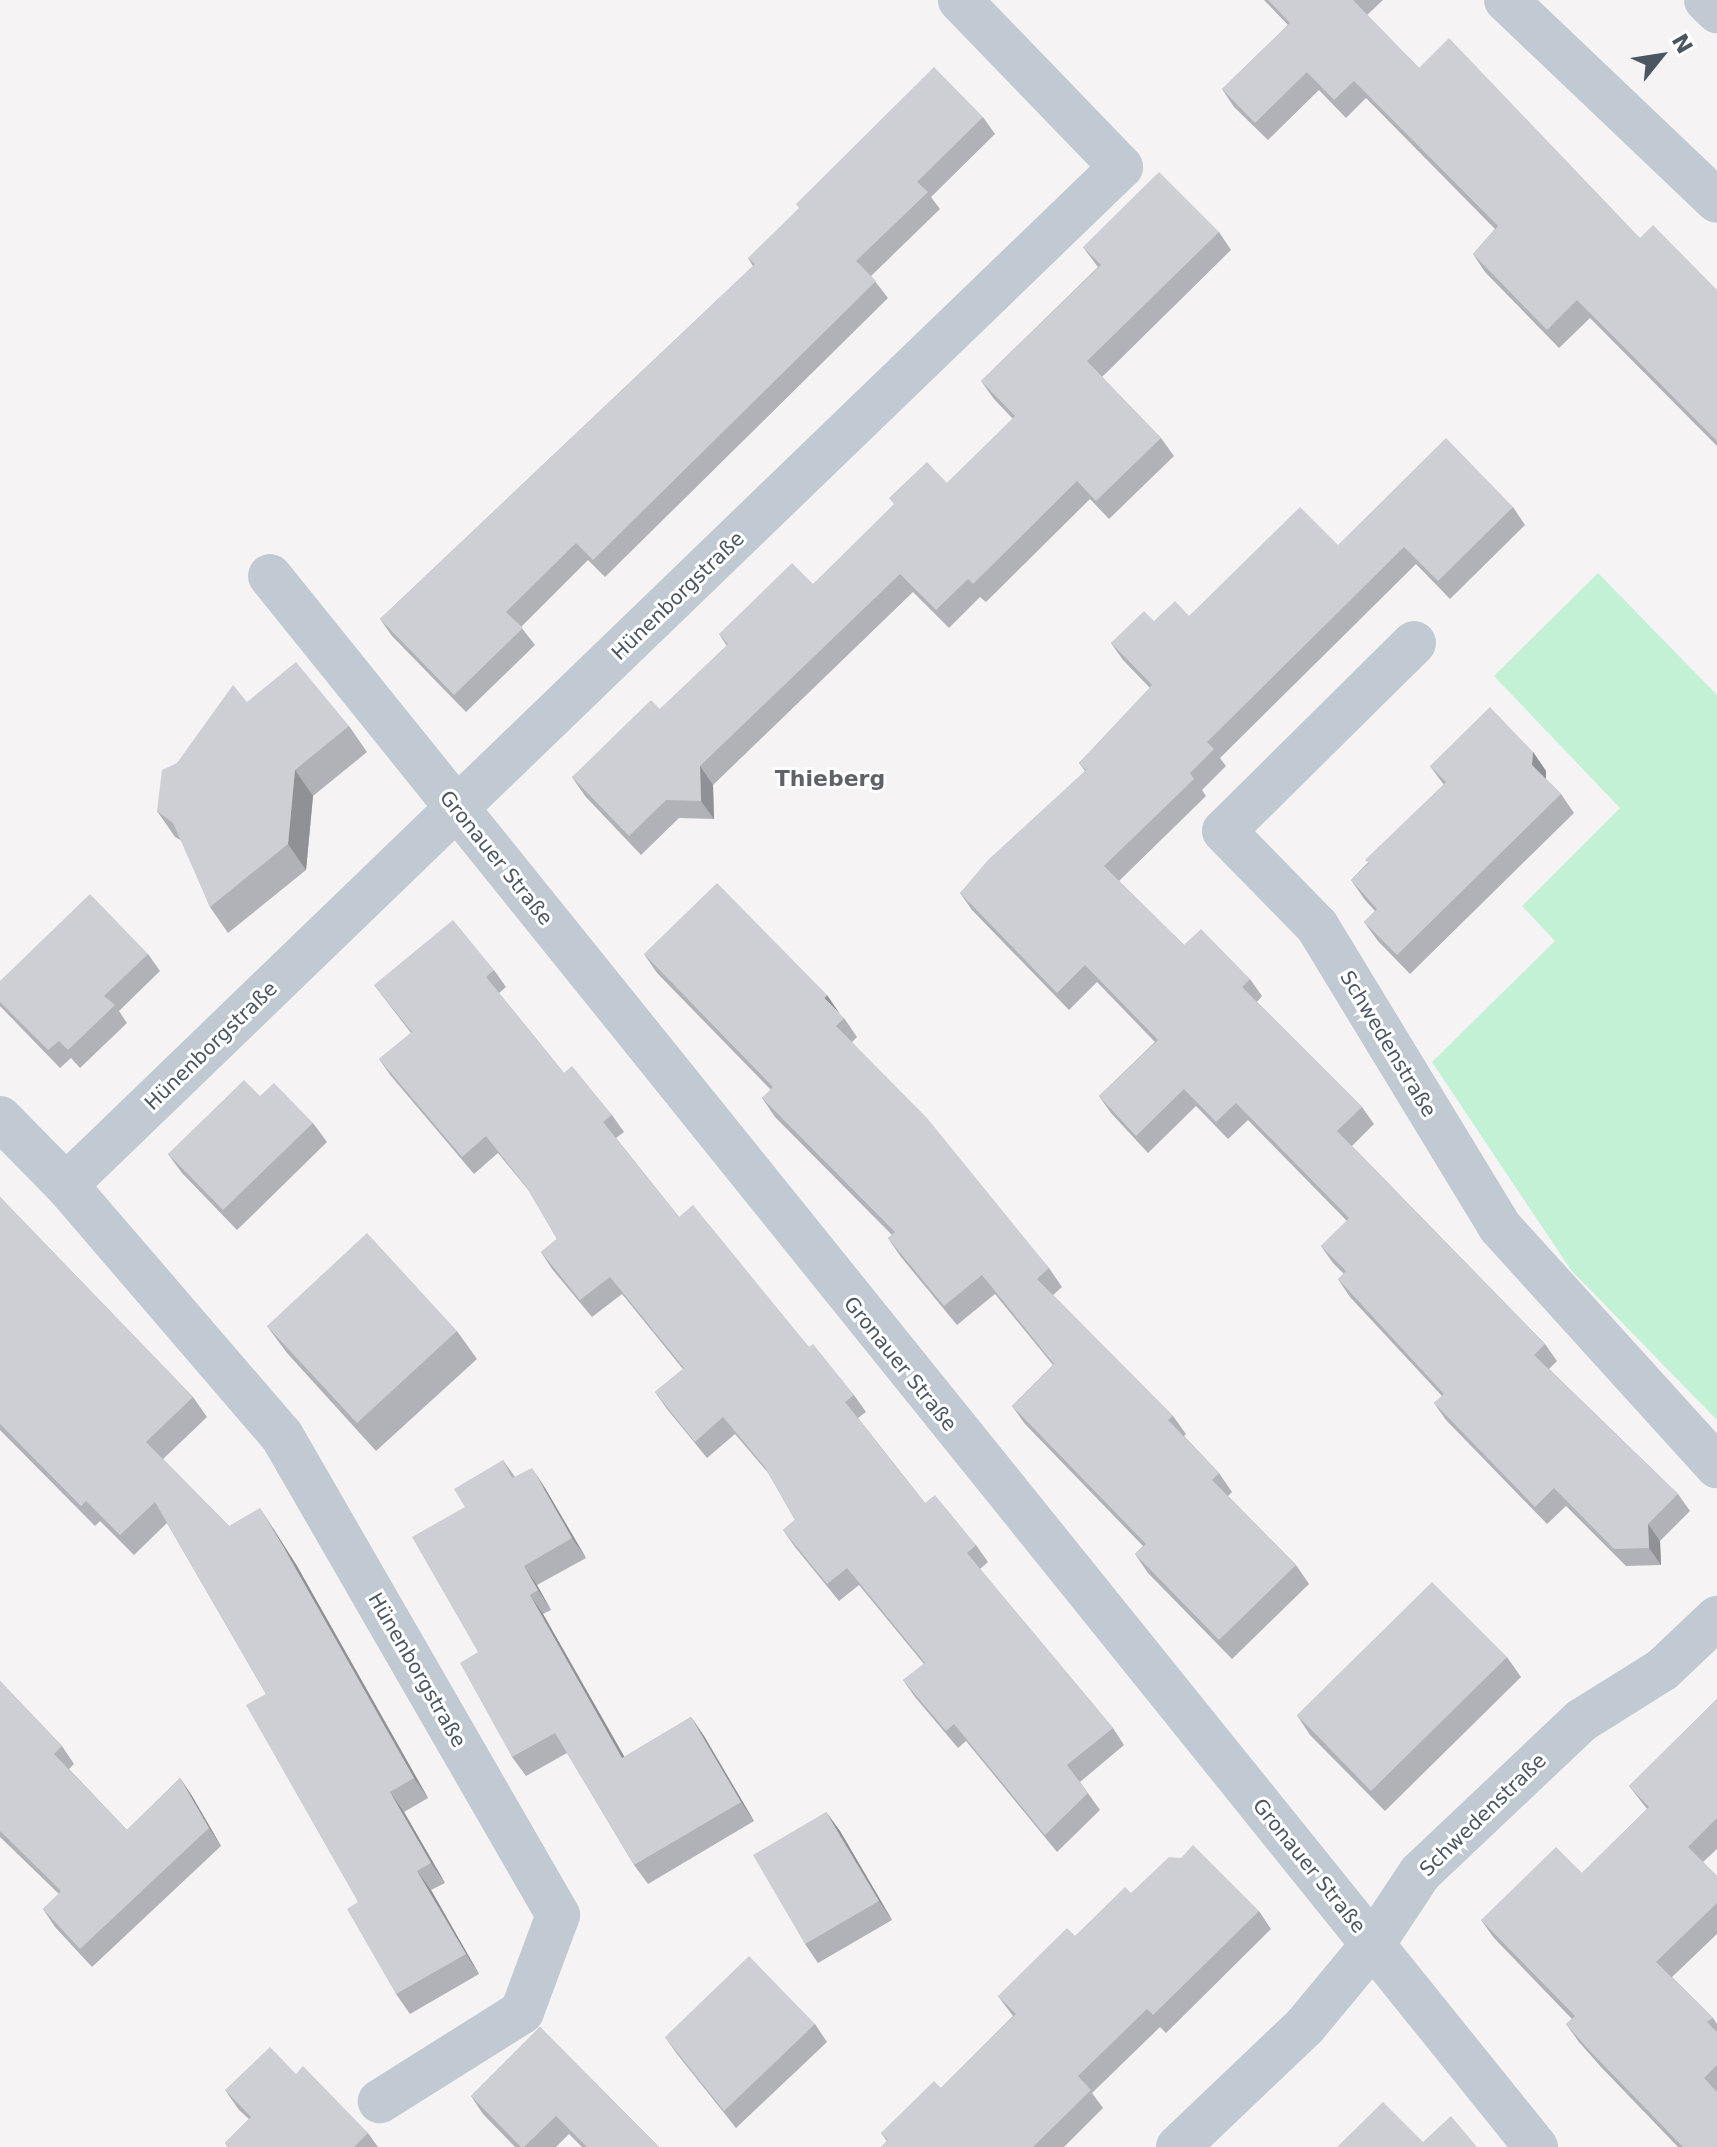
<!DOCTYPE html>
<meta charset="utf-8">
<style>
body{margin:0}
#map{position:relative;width:1717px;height:2147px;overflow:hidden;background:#f5f3f3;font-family:"DejaVu Sans",sans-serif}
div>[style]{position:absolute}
.green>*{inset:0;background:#c3f1d5}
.street>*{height:44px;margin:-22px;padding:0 22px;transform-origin:22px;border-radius:22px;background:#c1cad2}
.wall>*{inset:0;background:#b0b2b7}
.shaded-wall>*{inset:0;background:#909195}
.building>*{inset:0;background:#cdcfd5}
span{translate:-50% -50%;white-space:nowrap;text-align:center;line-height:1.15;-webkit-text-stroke:6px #fff;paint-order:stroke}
.street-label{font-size:20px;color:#4a5661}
.neighbourhood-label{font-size:22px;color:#5f6368;font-weight:700}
.north{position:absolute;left:1621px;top:16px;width:80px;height:80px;-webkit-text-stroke:6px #fff;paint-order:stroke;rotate:60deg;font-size:22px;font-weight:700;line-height:32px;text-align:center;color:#4a5661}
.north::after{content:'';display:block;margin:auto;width:28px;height:36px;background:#4a5661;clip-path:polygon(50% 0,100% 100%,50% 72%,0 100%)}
</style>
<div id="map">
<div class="green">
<div style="clip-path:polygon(1598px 573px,1717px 695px,1717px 1420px,1571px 1270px,1432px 1062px,1555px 941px,1522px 906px,1620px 808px,1494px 676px)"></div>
</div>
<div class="street">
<div style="left:1506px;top:0;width:291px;rotate:43.6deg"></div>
<div style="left:1706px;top:0;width:16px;rotate:45deg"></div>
<div style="left:270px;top:576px;width:2018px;rotate:51.14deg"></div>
<div style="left:1414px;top:643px;width:267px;rotate:135.3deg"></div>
<div style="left:1224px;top:831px;width:133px;rotate:45.6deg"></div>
<div style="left:1317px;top:926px;width:352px;rotate:58.7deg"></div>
<div style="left:1500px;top:1227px;width:323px;rotate:47.8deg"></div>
<div style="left:0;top:1118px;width:94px;rotate:45.4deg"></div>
<div style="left:66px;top:1185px;width:1466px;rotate:-43.98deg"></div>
<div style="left:1121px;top:167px;width:232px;rotate:-134deg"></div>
<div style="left:66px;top:1185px;width:331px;rotate:49.3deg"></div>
<div style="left:282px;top:1436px;width:553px;rotate:60.05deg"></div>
<div style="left:558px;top:1915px;width:103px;rotate:110.4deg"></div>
<div style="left:522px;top:2012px;width:168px;rotate:147.9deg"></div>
<div style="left:1178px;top:2147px;width:175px;rotate:-43.6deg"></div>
<div style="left:1305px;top:2026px;width:107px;rotate:-50.3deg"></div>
<div style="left:1373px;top:1944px;width:85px;rotate:-56.5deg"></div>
<div style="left:1420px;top:1873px;width:223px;rotate:-43.4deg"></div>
<div style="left:1582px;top:1720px;width:94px;rotate:-32deg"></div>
<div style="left:1662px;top:1670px;width:76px;rotate:-43.4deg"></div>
</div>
<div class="wall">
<div style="clip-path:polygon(1264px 0,1383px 0,1367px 15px,1419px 68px,1640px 238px,1717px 290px,1717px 446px,1590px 318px,1559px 348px,1485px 272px,1473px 254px,1495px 229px,1366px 98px,1346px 118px,1319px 90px,1268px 140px,1234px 107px,1222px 89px,1288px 25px)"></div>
<div style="clip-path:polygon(983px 117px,995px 134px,931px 197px,940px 209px,871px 276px,888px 298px,605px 577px,588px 560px,521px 627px,535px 645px,466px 712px,392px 636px,380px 619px,753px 266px,748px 258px)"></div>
<div style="clip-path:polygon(1219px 232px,1231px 250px,1102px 377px,1161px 438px,1174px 456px,1109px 519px,1090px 499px,986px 602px,980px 597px,949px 628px,913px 592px,713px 785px,714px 819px,679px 818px,641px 855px,585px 796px,572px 777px,660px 709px,727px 646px,719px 634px,813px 584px,947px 483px,1013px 419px,994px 399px,981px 381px,1098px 267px,1083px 247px)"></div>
<div style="clip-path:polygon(1513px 507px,1525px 525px,1450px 599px,1416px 564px,1220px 758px,1226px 766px,1202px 790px,1206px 796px,1119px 881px,1184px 945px,1250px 979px,1262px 996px,1257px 1002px,1362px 1107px,1374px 1124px,1352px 1146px,1545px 1344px,1557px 1361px,1549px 1369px,1678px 1494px,1690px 1511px,1660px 1541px,1661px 1565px,1626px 1566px,1566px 1506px,1547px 1524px,1446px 1420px,1434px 1403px,1442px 1396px,1350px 1297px,1338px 1279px,1344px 1274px,1333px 1263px,1321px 1246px,1347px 1221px,1248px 1120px,1228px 1139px,1196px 1106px,1148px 1153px,1111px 1113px,1099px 1096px,1155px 1042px,1097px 982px,1069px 1010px,972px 910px,960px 893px,1085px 771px,1079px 763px,1150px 688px,1123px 660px,1111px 643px,1154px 621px,1189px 616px,1338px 545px)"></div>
<div style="clip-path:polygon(247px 702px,349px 726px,367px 752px,313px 796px,306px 870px,228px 933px,210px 907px,182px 841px,175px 837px,157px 811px,177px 763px)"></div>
<div style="clip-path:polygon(1533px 752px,1546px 771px,1546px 779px,1561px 794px,1574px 813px,1410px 974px,1378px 941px,1364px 922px,1375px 911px,1365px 900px,1351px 880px,1444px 785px,1430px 766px)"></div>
<div style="clip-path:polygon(148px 954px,160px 971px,119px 1011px,127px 1023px,80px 1068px,71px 1058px,60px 1068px,0 1006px,0 981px)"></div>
<div style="clip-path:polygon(644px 954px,844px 1018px,857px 1037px,852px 1042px,1049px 1268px,1062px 1287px,1053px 1295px,1173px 1416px,1186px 1434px,1184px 1436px,1219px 1473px,1232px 1492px,1228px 1496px,1296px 1565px,1309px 1584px,1232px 1659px,1148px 1573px,1135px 1554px,1143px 1546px,1025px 1424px,1012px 1406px,1053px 1365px,995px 1294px,957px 1325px,901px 1257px,888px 1238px,892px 1235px,775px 1117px,762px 1098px,771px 1090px,657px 973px)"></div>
<div style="clip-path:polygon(494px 970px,506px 987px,499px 993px,564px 1073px,612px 1115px,624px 1132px,616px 1138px,679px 1217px,809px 1347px,854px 1395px,866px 1412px,858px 1418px,925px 1503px,976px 1545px,988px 1562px,980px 1569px,1113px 1728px,1124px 1745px,1080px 1782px,1100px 1810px,1057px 1852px,966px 1741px,958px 1748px,915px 1697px,903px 1680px,924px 1664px,859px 1585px,839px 1601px,795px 1547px,783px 1530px,795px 1520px,769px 1474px,735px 1434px,707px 1458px,667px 1409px,655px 1392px,683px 1369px,622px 1294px,592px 1317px,552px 1269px,541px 1252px,557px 1239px,530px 1192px,498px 1153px,474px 1174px,391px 1076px,379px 1059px,411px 1033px,374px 985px)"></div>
<div style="clip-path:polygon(260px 1096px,313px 1123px,327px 1142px,237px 1230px,182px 1173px,168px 1154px)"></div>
<div style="clip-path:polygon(0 1197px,193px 1397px,207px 1417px,163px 1459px,229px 1526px,273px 1528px,297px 1566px,428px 1798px,404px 1812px,445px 1883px,431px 1890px,479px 1974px,410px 2014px,396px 1994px,358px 1902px,266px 1694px,167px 1523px,134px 1555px,100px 1521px,95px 1526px,0 1430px)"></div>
<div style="clip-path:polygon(267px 1326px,457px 1331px,477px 1359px,376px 1451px,287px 1353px)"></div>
<div style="clip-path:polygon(503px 1460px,515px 1477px,545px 1488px,586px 1558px,537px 1585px,551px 1610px,543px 1614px,624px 1757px,691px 1717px,704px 1736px,754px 1821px,648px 1884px,634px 1865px,567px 1753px,526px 1776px,512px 1757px,478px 1652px,465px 1507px)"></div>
<div style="clip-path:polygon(1507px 1657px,1521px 1677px,1385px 1811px,1310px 1735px,1297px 1715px)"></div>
<div style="clip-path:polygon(0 1681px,62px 1746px,74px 1764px,69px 1769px,127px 1830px,180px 1778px,192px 1796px,221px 1846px,92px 1967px,55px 1927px,43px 1909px,59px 1894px,0 1837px)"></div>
<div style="clip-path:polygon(1717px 1699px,1717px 1849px,1703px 1862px,1717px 1876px,1717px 1934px,1672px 1977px,1713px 2018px,1717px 2024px,1717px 2147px,1678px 2147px,1601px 2067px,1579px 2042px,1566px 2024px,1572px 2019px,1494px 1938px,1481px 1920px,1582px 1873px,1647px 1809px,1629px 1786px)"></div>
<div style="clip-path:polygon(826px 1812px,840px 1831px,892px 1920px,818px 1963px,805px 1944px)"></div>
<div style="clip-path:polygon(1131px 1893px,1259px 1911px,1271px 1929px,1166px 2033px,1160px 2027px,1092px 2093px,1103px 2108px,1064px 2147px,881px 2147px,887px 2141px,881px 2133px,941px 2088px,1013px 2016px,998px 1996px)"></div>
<div style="clip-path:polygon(815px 2024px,827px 2042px,736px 2128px,677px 2054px,665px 2037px)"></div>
<div style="clip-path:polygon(540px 2027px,659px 2147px,582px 2147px,569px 2134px,556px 2147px,515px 2147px,483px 2114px,471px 2096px)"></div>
<div style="clip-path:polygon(296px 2074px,368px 2133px,378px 2147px,228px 2147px,225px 2143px,249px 2119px,239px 2110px,225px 2090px)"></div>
</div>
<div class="shaded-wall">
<div style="clip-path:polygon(1533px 752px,1546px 771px,1546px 784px,1532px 765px)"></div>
<div style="clip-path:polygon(700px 766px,713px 785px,714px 819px,701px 801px)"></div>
<div style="clip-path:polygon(295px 770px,313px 796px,306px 870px,288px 844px)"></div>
<div style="clip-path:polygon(827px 995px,840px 1014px,824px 998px)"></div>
<div style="clip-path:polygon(532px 1468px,545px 1488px,586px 1558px,572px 1538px)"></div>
<div style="clip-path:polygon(260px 1508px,297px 1566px,428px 1798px,414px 1778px)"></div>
<div style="clip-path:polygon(1648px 1524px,1660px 1541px,1661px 1565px,1649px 1548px)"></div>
<div style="clip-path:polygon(524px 1566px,537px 1585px,551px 1610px,538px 1590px)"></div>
<div style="clip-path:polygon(530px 1595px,543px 1614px,636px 1777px,622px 1758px)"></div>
<div style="clip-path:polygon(691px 1717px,704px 1736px,754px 1821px,741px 1802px)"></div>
<div style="clip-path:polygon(180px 1778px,192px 1796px,221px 1846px,209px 1828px)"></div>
<div style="clip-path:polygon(390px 1792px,404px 1812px,445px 1883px,431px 1863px)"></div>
<div style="clip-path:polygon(826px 1812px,840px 1831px,892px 1920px,879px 1901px)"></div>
<div style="clip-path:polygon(417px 1871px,431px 1890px,479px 1974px,466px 1954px)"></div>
</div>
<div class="building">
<div style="clip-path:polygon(1268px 0,1353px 0,1419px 68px,1449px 38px,1640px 238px,1653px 225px,1717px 290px,1717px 441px,1577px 300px,1547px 330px,1473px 254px,1498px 226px,1354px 81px,1334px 100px,1307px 72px,1255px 123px,1222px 89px,1290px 23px)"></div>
<div style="clip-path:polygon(934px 67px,983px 117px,917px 182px,928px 192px,856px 261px,876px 281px,593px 560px,576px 543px,506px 612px,523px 628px,454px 695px,380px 619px,755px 264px,748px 258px,799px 208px,796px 204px)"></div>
<div style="clip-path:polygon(1159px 172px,1219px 232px,1087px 361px,1161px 438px,1096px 501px,1077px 481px,973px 584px,968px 579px,936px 610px,900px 574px,700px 766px,701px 801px,666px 800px,629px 836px,572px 777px,651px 700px,660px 709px,728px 644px,719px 634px,792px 563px,813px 584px,894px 504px,889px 498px,927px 462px,947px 483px,1015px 416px,981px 381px,1101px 265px,1083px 247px)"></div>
<div style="clip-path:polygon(1446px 438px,1513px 507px,1438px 581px,1404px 547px,1207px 742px,1214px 749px,1190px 773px,1194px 779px,1104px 866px,1184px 945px,1201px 929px,1250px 979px,1242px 987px,1362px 1107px,1337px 1131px,1545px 1344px,1534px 1355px,1678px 1494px,1648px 1524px,1649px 1548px,1614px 1549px,1554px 1488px,1535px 1507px,1434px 1403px,1444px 1394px,1338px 1279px,1346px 1271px,1321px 1246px,1349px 1218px,1236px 1103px,1216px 1122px,1184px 1089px,1136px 1136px,1099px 1096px,1158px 1040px,1085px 965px,1057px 993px,960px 893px,988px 860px,1086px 770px,1079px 763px,1152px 685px,1111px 643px,1144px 611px,1154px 621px,1175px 601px,1189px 616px,1300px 507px,1338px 545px)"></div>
<div style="clip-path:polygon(296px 662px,349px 726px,295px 770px,288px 844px,210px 907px,173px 823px,157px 811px,162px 770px,177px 763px,233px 685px,247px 702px)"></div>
<div style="clip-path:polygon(1490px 707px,1533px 752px,1532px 765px,1561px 794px,1397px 955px,1364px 922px,1377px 909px,1351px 880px,1369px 863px,1365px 860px,1446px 782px,1430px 766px)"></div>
<div style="clip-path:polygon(717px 883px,827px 995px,824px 998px,844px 1018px,836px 1026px,927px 1118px,1049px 1268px,1037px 1279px,1173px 1416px,1168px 1420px,1219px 1473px,1212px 1480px,1296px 1565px,1219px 1640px,1135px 1554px,1146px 1544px,1012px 1406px,1054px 1364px,982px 1275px,944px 1306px,888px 1238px,895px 1232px,762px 1098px,773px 1087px,644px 954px)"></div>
<div style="clip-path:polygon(90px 894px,148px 954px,104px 996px,115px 1005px,68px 1050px,59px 1041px,48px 1050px,0 1002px,0 981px)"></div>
<div style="clip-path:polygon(453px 920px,494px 970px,486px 977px,564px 1073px,572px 1066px,612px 1115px,603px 1122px,679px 1217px,693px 1205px,809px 1347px,813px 1344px,854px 1395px,845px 1402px,925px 1503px,935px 1495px,976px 1545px,967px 1553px,1113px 1728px,1067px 1765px,1088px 1793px,1045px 1835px,954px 1724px,946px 1731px,903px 1680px,925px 1663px,847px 1568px,827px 1584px,783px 1530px,795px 1520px,764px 1466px,723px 1417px,695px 1442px,655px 1392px,684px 1368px,610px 1277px,580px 1300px,541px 1252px,557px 1239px,525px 1185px,486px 1136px,462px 1157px,379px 1059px,412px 1032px,374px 985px)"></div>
<div style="clip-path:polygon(244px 1080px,260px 1096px,274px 1083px,313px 1123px,223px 1210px,168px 1154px)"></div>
<div style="clip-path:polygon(0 1197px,193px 1397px,146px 1442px,229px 1526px,260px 1508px,283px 1546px,414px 1778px,390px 1792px,431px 1863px,417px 1871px,466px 1954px,396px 1994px,347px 1909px,358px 1902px,246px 1705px,266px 1694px,155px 1502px,120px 1535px,86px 1501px,81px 1506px,0 1424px)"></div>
<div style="clip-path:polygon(367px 1233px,457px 1331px,357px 1423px,267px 1326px)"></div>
<div style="clip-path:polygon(503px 1460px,512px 1478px,532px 1468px,572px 1538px,524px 1566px,538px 1590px,530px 1595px,622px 1758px,691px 1717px,741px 1802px,634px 1865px,555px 1733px,512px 1757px,460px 1663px,478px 1652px,412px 1537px,465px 1507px,454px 1489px)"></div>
<div style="clip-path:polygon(1432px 1582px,1507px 1657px,1371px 1791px,1297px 1715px)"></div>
<div style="clip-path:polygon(0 1681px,62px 1746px,54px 1754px,127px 1830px,180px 1778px,209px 1828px,80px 1949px,43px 1909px,61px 1891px,0 1831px)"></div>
<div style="clip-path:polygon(1717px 1699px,1717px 1818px,1688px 1847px,1717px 1876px,1717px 1903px,1656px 1962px,1713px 2018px,1707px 2022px,1717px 2032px,1717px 2065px,1704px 2078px,1717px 2092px,1717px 2147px,1683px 2147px,1588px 2049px,1566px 2024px,1575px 2016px,1481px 1920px,1556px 1847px,1582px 1873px,1649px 1807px,1629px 1786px)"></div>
<div style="clip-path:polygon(826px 1812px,879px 1901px,805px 1944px,753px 1855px)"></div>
<div style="clip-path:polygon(1193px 1845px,1259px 1911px,1153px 2015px,1147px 2009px,1078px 2076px,1091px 2090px,1033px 2147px,881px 2147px,888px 2140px,881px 2133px,934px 2081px,941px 2088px,1016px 2014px,998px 1996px,1067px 1928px,1075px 1936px,1125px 1887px,1131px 1893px,1169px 1857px,1181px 1858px)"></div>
<div style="clip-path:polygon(749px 1956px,815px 2024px,724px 2111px,665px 2037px)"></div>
<div style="clip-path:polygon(540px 2027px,659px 2147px,587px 2147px,556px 2116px,524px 2147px,521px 2147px,471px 2096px)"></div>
<div style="clip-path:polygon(270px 2047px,296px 2074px,303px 2066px,368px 2133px,354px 2147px,229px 2147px,225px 2143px,251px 2117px,225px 2090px)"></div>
<div style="clip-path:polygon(1383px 2102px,1423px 2142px,1451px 2116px,1477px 2147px,1337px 2147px)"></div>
</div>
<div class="street-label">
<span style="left:678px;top:596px;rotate:-44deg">Hünenborgstraße</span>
<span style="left:496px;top:858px;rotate:51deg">Gronauer Straße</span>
<span style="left:1388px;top:1044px;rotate:59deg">Schwedenstraße</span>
<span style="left:211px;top:1046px;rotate:-44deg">Hünenborgstraße</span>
<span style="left:900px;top:1364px;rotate:51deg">Gronauer Straße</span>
<span style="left:417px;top:1670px;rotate:60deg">Hünenborgstraße</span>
<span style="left:1483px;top:1815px;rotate:-44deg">Schwedenstraße</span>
<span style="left:1309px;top:1866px;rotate:51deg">Gronauer Straße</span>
</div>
<div class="neighbourhood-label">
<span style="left:830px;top:779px">Thieberg</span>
</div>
<div class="north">N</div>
</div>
